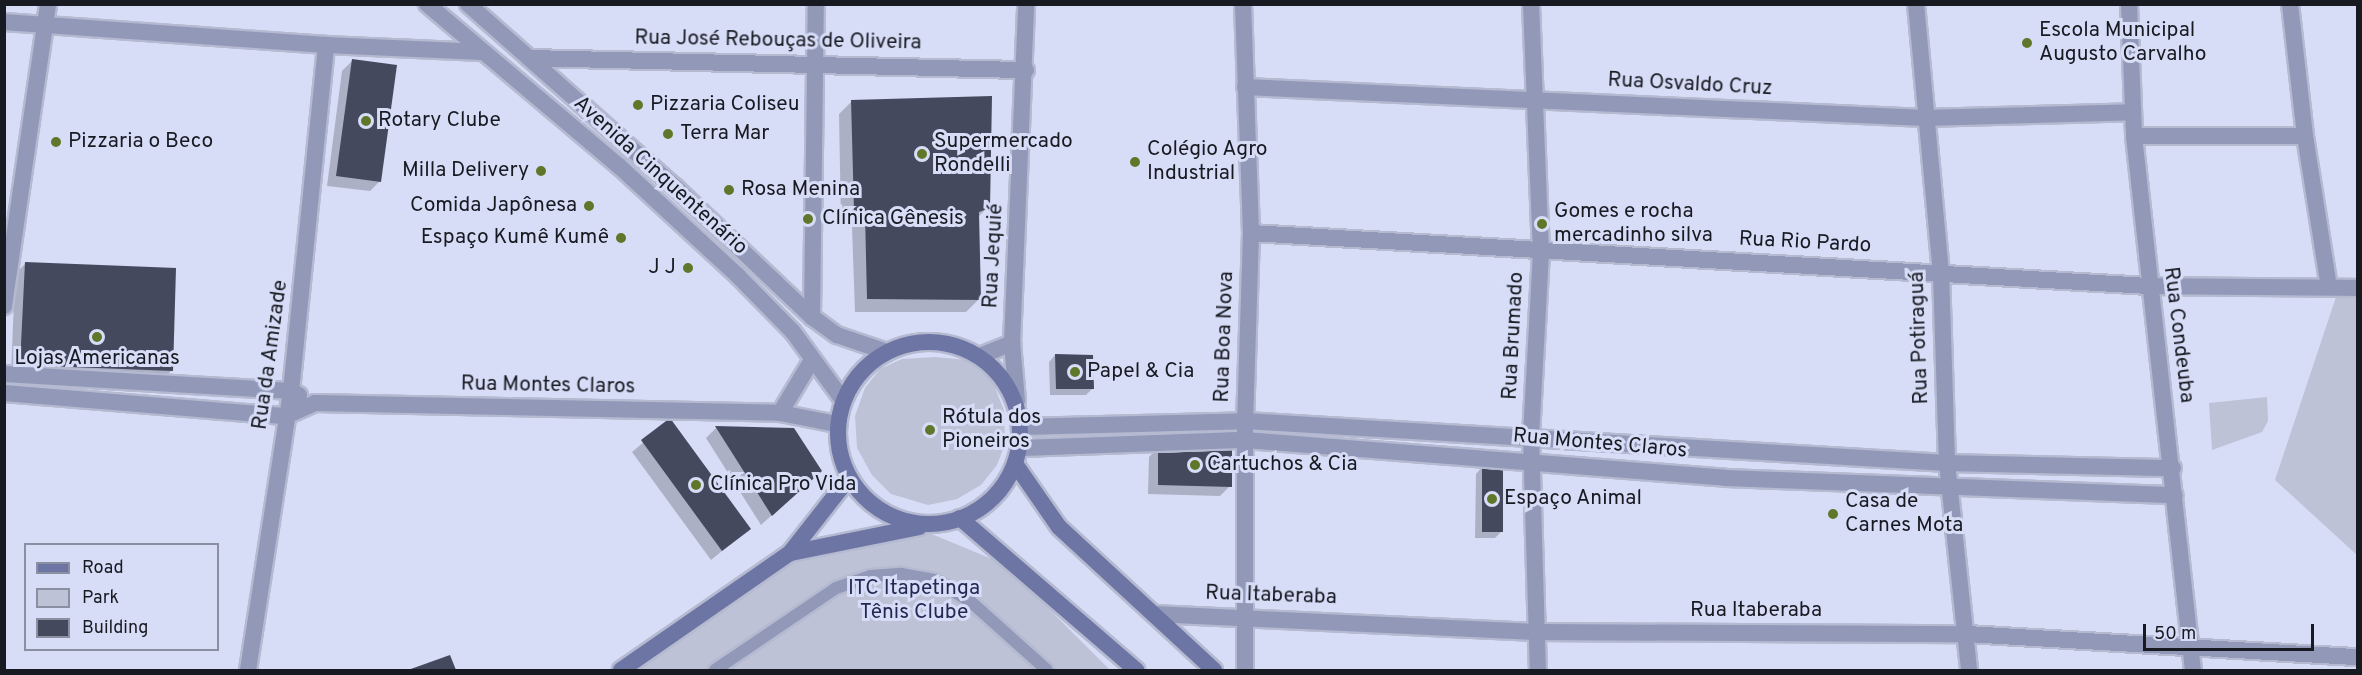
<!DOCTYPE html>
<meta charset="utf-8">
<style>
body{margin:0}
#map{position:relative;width:2362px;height:675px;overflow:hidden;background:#d7ddf7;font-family:Overpass,sans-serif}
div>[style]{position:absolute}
.green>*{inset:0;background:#bdc2d6}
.shadow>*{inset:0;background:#0003}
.building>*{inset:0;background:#44495e}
.roads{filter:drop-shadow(2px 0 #b5bad1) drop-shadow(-2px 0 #b5bad1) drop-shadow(0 2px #b5bad1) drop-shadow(0 -2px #b5bad1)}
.service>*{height:12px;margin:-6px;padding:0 6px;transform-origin:6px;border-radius:6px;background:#9198b8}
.minor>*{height:16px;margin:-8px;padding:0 8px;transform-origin:8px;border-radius:8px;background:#9198b8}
.secondary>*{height:16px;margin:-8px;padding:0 8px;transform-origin:8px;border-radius:8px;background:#6c75a3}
.secondary>.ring{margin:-8px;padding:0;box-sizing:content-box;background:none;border:16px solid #6c75a3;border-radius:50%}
.dots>*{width:16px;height:16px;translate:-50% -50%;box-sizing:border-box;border:3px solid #d7ddf7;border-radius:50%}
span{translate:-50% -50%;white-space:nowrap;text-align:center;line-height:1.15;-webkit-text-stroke:6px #d7ddf7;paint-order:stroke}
.poi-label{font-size:21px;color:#181a22}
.left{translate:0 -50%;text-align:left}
.right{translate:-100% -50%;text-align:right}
.street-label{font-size:21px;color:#181a22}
.park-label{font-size:21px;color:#232852}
.frame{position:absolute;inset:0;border:6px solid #181a22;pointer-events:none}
.legend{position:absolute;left:24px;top:543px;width:195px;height:108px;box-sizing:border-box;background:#d7ddf7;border:2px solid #8b8fa2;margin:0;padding:8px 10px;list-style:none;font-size:18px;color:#181a22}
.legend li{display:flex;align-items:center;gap:12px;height:30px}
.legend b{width:30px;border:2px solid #8b8fa2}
.scale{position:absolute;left:2143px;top:624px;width:171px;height:27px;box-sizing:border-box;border:3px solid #181a22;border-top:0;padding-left:8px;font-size:18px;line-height:21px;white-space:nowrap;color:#181a22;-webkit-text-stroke:4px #d7ddf7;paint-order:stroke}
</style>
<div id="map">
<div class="green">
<div style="clip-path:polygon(2357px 281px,2357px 555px,2275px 480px,2339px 288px)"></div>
<div style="clip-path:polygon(935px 357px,967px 360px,993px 382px,1004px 411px,1005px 444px,997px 465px,981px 485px,957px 499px,928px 505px,891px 494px,872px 475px,857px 448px,855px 416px,865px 388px,880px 369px,902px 359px)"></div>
<div style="clip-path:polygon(2267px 397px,2268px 421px,2262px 432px,2212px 450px,2209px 403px)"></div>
<div style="clip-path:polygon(922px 530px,1004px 564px,1110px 670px,635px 670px,802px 549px)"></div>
</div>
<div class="shadow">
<div style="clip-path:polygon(352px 61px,380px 181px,370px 191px,327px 186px,342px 71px)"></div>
<div style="clip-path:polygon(852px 101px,988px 207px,977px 218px,979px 299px,966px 312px,855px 312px,852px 227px,841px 224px,839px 114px)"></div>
<div style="clip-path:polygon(25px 264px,171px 371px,161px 381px,11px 375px,15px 274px)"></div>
<div style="clip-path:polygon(1055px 355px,1092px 389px,1086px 395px,1050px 395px,1049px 362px)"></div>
<div style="clip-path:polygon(670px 420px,749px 529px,711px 560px,632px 452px)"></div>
<div style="clip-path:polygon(716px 428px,793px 430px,810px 481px,761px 525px,706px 438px)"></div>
<div style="clip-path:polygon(1159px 447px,1230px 486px,1220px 496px,1148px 494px,1149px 457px)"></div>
<div style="clip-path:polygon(1482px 467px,1501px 532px,1495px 538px,1475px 538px,1476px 474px)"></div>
<div style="clip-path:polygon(449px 656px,454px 670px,412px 670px)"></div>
</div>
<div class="building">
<div style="clip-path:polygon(352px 59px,397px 65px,381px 182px,336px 176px)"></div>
<div style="clip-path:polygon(992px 96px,990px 208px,979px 212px,981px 300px,867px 299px,865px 214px,854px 211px,851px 100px)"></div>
<div style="clip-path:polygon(25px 262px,176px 268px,173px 371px,20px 365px)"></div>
<div style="clip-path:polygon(1055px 354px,1093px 355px,1094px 389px,1056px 389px)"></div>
<div style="clip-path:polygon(670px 418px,751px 529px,722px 551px,641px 440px)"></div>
<div style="clip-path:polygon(715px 426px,794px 428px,822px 471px,772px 516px)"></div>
<div style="clip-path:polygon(1158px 445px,1232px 445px,1232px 487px,1158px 485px)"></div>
<div style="clip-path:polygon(1482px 465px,1503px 465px,1503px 532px,1482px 532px)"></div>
<div style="clip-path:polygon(450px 655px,456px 670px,408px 670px)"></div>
</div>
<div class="roads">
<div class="service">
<div style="left:715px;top:670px;width:146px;rotate:-34.1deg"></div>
<div style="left:836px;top:588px;width:36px;rotate:-19deg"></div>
<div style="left:870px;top:576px;width:31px;rotate:-4deg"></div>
<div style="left:901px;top:574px;width:34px;rotate:10deg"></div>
<div style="left:934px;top:580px;width:42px;rotate:30.3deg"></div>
<div style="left:970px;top:601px;width:103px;rotate:41.9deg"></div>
</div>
<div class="minor">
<div style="left:427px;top:4px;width:251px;rotate:40.2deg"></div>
<div style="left:619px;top:166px;width:162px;rotate:42.7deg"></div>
<div style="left:738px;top:276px;width:78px;rotate:45.5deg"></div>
<div style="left:793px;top:332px;width:84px;rotate:53.7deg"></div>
<div style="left:468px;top:4px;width:276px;rotate:41.5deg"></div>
<div style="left:675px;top:187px;width:189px;rotate:43.5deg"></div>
<div style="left:812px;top:317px;width:31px;rotate:36deg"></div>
<div style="left:837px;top:335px;width:53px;rotate:18.8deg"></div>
<div style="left:1243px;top:4px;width:229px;rotate:88deg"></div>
<div style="left:1251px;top:233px;width:188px;rotate:91.8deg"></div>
<div style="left:1245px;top:421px;width:249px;rotate:90deg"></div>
<div style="left:1531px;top:4px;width:248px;rotate:87.7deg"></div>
<div style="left:1541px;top:252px;width:185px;rotate:93.1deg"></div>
<div style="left:1531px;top:437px;width:233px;rotate:88.3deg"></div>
<div style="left:1916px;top:4px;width:269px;rotate:84.7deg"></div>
<div style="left:1941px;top:272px;width:191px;rotate:88.2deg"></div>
<div style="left:1947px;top:463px;width:208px;rotate:83.9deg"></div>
<div style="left:2129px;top:4px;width:132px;rotate:87.8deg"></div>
<div style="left:2134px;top:136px;width:537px;rotate:83.7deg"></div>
<div style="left:2290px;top:4px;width:133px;rotate:83.5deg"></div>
<div style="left:2305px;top:136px;width:153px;rotate:81deg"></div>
<div style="left:4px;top:22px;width:323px;rotate:4.1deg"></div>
<div style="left:326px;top:45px;width:156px;rotate:2.6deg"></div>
<div style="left:529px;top:58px;width:497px;rotate:1.4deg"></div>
<div style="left:1245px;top:87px;width:680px;rotate:2.61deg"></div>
<div style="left:1924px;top:118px;width:209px;rotate:-1.6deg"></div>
<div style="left:2134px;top:136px;width:171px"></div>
<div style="left:1251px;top:233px;width:900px;rotate:3.38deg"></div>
<div style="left:2149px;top:286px;width:209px;rotate:0.5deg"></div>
<div style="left:4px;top:306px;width:305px;rotate:-81.7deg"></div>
<div style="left:812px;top:317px;width:313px;rotate:-89.3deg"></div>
<div style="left:980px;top:356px;width:35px;rotate:-22deg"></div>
<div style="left:4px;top:374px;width:288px;rotate:3.4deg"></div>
<div style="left:291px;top:391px;width:9px;rotate:27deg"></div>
<div style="left:4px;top:393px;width:283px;rotate:4.7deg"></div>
<div style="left:286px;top:416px;width:32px;rotate:-24deg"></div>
<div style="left:315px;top:403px;width:465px;rotate:1.2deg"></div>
<div style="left:780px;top:413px;width:57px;rotate:11.1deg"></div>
<div style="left:1017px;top:401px;width:58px;rotate:-94.9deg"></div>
<div style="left:1012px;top:343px;width:339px;rotate:-87.6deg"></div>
<div style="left:780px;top:413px;width:62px;rotate:-58.9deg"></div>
<div style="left:1022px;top:427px;width:223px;rotate:-1.5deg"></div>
<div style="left:1245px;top:421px;width:703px;rotate:3.42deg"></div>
<div style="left:1947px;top:463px;width:226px;rotate:1.3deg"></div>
<div style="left:1022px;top:448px;width:223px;rotate:-2.1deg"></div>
<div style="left:1245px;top:440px;width:482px;rotate:4.5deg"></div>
<div style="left:1726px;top:478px;width:449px;rotate:2.2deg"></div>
<div style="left:1154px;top:614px;width:382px;rotate:2.7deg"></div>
<div style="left:1536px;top:632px;width:431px;rotate:0.3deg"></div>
<div style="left:1967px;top:634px;width:392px;rotate:3.4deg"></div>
<div style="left:248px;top:670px;width:282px;rotate:-81.2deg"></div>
<div style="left:291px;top:391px;width:348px;rotate:-84.2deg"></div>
</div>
<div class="secondary">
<div class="ring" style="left:838px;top:342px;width:166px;height:166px"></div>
<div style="left:1016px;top:465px;width:75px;rotate:55.3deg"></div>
<div style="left:1059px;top:527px;width:211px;rotate:42.7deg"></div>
<div style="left:960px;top:518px;width:233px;rotate:40.8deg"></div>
<div style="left:790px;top:553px;width:132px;rotate:-11.4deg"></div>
<div style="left:621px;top:670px;width:206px;rotate:-34.7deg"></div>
<div style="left:790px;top:553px;width:94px;rotate:-51.9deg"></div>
</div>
</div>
<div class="dots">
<div style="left:2027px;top:43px;background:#5f772a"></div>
<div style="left:638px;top:105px;background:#5f772a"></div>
<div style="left:366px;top:121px;background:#5f772a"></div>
<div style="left:668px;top:134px;background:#5f772a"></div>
<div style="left:56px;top:142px;background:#5f772a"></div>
<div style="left:922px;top:154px;background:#5f772a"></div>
<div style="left:1135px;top:162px;background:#5f772a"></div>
<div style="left:541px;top:171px;background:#5f772a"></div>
<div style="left:729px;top:190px;background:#5f772a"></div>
<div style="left:589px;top:206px;background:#5f772a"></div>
<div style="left:808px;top:219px;background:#5f772a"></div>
<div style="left:1542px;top:224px;background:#5f772a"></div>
<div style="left:621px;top:238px;background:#5f772a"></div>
<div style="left:688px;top:268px;background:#5f772a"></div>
<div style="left:97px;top:337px;background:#5f772a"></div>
<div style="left:1075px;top:372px;background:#5f772a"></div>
<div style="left:930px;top:430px;background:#5f772a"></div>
<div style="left:1195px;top:465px;background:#5f772a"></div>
<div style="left:696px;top:485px;background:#5f772a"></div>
<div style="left:1492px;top:499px;background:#5f772a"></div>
<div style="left:1833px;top:514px;background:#5f772a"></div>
</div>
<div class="poi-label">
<span class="left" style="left:2039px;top:43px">Escola Municipal<br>Augusto Carvalho</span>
<span class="left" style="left:650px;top:105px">Pizzaria Coliseu</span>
<span class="left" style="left:378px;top:121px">Rotary Clube</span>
<span class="left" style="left:680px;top:134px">Terra Mar</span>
<span class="left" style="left:68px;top:142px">Pizzaria o Beco</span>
<span class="left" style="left:934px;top:154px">Supermercado<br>Rondelli</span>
<span class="left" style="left:1147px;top:162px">Colégio Agro<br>Industrial</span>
<span class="right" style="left:529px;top:171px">Milla Delivery</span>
<span class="left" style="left:741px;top:190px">Rosa Menina</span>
<span class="right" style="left:577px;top:206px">Comida Japônesa</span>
<span class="left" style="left:1554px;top:224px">Gomes e rocha<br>mercadinho silva</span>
<span class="left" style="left:822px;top:219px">Clínica Gênesis</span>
<span class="right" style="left:609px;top:238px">Espaço Kumê Kumê</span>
<span class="right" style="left:676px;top:268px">J J</span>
<span style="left:97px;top:359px">Lojas Americanas</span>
<span class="left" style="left:1087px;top:372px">Papel &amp; Cia</span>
<span class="left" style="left:942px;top:430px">Rótula dos<br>Pioneiros</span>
<span class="left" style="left:1207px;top:465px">Cartuchos &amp; Cia</span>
<span class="left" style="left:710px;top:485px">Clínica Pro Vida</span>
<span class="left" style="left:1504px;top:499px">Espaço Animal</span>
<span class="left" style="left:1845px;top:514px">Casa de<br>Carnes Mota</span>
</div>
<div class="street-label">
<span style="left:778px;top:41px;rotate:1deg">Rua José Rebouças de Oliveira</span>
<span style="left:1690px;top:85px;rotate:3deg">Rua Osvaldo Cruz</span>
<span style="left:660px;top:176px;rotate:42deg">Avenida Cinquentenário</span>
<span style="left:1805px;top:243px;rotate:3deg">Rua Rio Pardo</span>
<span style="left:994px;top:256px;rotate:-87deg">Rua Jequié</span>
<span style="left:2178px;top:335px;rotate:83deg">Rua Condeuba</span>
<span style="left:1514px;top:336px;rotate:-87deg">Rua Brumado</span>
<span style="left:1225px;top:337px;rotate:-88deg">Rua Boa Nova</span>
<span style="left:1920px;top:338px;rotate:-92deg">Rua Potiraguá</span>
<span style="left:271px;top:355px;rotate:-82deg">Rua da Amizade</span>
<span style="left:548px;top:386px;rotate:1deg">Rua Montes Claros</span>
<span style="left:1600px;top:444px;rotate:5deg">Rua Montes Claros</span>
<span style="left:1271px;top:596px;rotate:2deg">Rua Itaberaba</span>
<span style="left:1756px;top:611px">Rua Itaberaba</span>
</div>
<div class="park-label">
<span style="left:914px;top:601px">ITC Itapetinga<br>Tênis Clube</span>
</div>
<div class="frame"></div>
<ul class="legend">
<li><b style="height:8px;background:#6c75a3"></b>Road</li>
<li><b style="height:16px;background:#bdc2d6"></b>Park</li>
<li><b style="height:16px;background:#44495e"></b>Building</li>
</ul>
<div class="scale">50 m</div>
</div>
